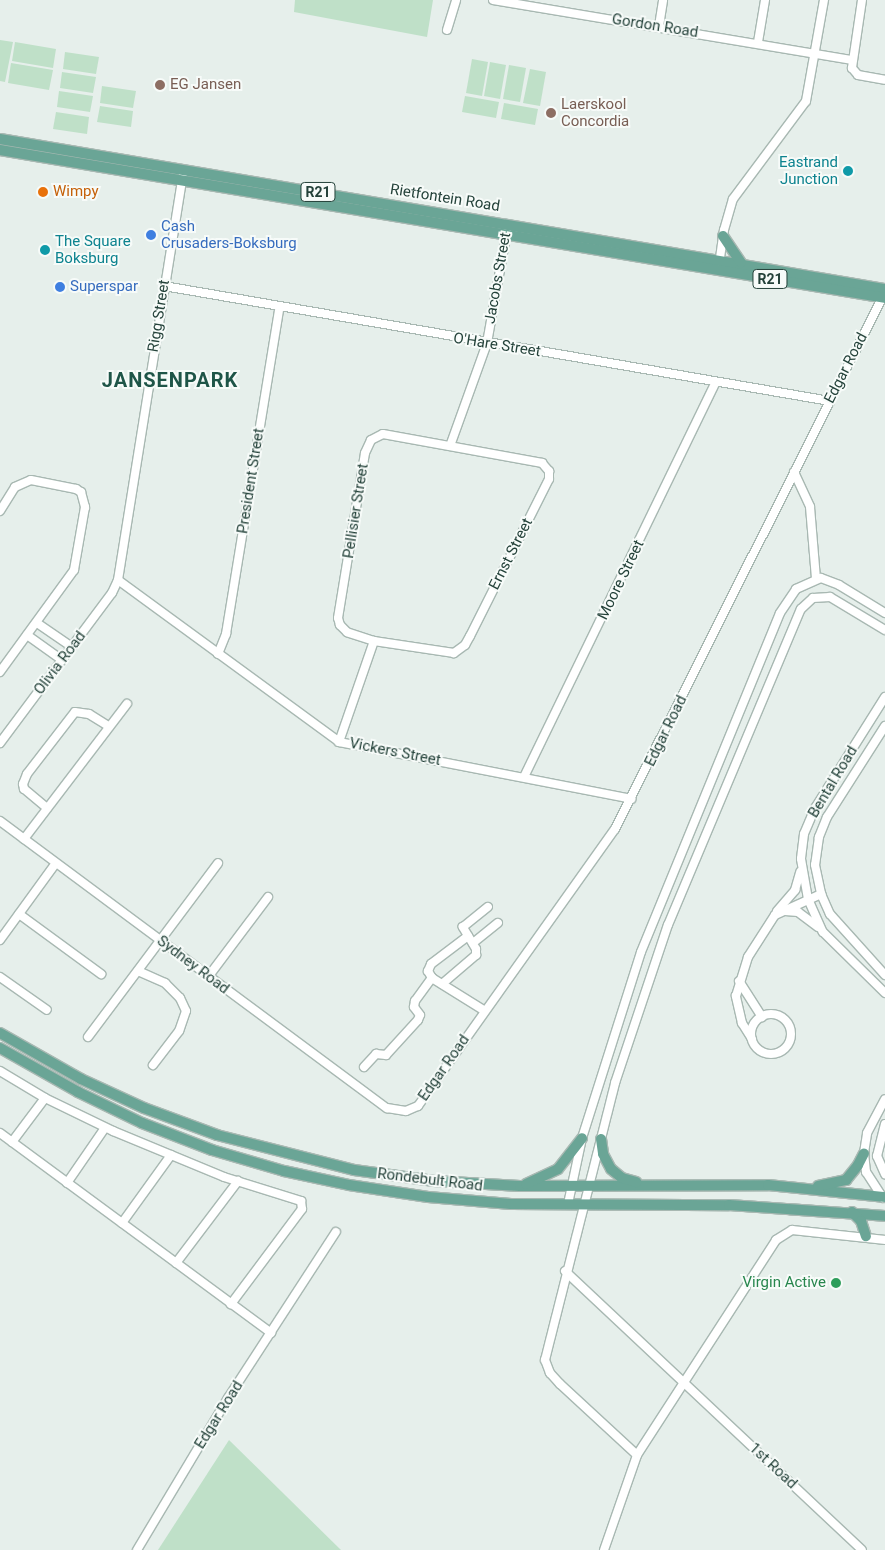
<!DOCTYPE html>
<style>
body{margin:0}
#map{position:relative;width:885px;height:1550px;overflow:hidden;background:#e6efeb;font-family:Roboto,sans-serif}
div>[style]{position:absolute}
.green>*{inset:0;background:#bfe0c8}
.roads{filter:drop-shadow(1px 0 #a8b8b2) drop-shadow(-1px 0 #a8b8b2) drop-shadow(0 1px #a8b8b2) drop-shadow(0 -1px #a8b8b2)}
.minor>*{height:8px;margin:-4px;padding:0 4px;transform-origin:4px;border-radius:4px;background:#fff}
.minor>.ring{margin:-4px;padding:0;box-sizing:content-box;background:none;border:8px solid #fff;border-radius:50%}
.major>*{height:10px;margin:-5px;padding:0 5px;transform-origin:5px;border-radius:5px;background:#6aa596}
.dots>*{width:14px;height:14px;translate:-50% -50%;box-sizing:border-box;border:2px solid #f7fbf9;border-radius:50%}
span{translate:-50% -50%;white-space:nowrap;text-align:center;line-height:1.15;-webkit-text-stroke:4px #f7fbf9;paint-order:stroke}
.shield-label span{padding:1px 4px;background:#f7fbf9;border:1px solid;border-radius:4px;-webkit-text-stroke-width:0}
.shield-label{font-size:14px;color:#24423a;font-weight:700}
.street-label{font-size:15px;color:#24423a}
.education-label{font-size:15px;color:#785e54}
.left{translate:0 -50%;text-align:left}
.culture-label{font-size:15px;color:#0d838f}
.right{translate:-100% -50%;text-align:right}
.food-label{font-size:15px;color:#c56008}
.shop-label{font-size:15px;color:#366cbe}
.leisure-label{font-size:15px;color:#27864d}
.district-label{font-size:20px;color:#1f5548;font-weight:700;letter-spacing:1px}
</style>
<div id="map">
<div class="green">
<div style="clip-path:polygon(295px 0,433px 0,427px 37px,294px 12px)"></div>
<div style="clip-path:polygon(0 40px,13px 42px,5px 82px,0 81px)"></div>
<div style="clip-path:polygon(15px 42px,56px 49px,53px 68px,12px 61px)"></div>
<div style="clip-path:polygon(65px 52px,99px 57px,96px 74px,63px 69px)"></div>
<div style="clip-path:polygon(472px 59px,488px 62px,482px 96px,466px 93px)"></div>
<div style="clip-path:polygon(490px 62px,506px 65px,500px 99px,484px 96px)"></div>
<div style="clip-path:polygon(11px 63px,53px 70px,49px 90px,8px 83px)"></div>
<div style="clip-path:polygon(509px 65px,526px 68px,520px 102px,503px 99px)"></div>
<div style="clip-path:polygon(530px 69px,546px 72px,540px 106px,523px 103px)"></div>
<div style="clip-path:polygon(62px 72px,96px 77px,93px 93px,60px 88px)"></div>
<div style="clip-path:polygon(102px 86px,136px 91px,133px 108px,100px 103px)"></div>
<div style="clip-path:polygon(59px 91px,93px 96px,90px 112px,57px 107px)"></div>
<div style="clip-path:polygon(465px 96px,499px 102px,496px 118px,462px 112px)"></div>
<div style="clip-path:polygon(504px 103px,538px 109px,535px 125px,501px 119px)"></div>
<div style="clip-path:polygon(100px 106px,133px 111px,131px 127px,97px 122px)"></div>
<div style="clip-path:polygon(56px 112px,89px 117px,87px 134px,53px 129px)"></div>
<div style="clip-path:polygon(229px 1440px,341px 1550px,158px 1550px)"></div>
</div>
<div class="roads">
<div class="minor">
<div style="left:493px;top:0;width:363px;rotate:9.5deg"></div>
<div style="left:862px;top:0;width:69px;rotate:98.4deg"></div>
<div style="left:852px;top:68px;width:9px;rotate:49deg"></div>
<div style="left:858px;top:75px;width:27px;rotate:10deg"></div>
<div style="left:659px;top:26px;width:26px;rotate:-81deg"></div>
<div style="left:447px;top:30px;width:31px;rotate:-73deg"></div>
<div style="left:758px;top:42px;width:43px;rotate:-80.5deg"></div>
<div style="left:719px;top:265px;width:35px;rotate:-82deg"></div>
<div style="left:724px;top:230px;width:32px;rotate:-74deg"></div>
<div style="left:733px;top:199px;width:122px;rotate:-53.3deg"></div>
<div style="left:806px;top:101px;width:103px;rotate:-79.9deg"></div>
<div style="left:164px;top:286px;width:676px;rotate:9.8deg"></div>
<div style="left:383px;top:434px;width:162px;rotate:10.3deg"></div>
<div style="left:542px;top:463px;width:11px;rotate:49deg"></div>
<div style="left:549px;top:471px;width:8px;rotate:90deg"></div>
<div style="left:549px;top:479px;width:176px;rotate:116.7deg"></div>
<div style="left:470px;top:636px;width:10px;rotate:119deg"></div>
<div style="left:465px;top:645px;width:14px;rotate:144deg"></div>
<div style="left:454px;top:653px;width:81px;rotate:-171.5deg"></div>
<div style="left:374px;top:641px;width:28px;rotate:-162deg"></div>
<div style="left:347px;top:632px;width:10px;rotate:-135deg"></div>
<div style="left:340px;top:625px;width:7px;rotate:-106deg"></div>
<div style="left:338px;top:618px;width:167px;rotate:-80.7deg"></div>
<div style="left:365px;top:453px;width:14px;rotate:-65deg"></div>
<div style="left:371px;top:440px;width:13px;rotate:-27deg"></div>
<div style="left:450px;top:446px;width:109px;rotate:-70.2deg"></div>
<div style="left:487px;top:343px;width:114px;rotate:-79.9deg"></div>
<div style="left:794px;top:472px;width:38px;rotate:65deg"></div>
<div style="left:810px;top:507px;width:72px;rotate:85.2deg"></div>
<div style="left:0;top:511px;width:28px;rotate:-58deg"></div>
<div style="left:15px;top:487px;width:17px;rotate:-24deg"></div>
<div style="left:31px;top:480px;width:46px;rotate:11.3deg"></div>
<div style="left:76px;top:489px;width:6px;rotate:31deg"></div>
<div style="left:81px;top:492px;width:16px;rotate:75deg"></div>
<div style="left:85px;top:507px;width:64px;rotate:99.9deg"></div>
<div style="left:74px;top:570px;width:126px;rotate:126deg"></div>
<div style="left:118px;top:580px;width:274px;rotate:36.2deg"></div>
<div style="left:339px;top:742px;width:298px;rotate:11deg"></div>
<div style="left:37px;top:623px;width:42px;rotate:34.4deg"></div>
<div style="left:27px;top:635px;width:43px;rotate:35.5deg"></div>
<div style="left:218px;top:654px;width:22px;rotate:-68deg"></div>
<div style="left:226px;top:634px;width:332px;rotate:-80.7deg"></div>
<div style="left:885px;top:697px;width:131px;rotate:122.2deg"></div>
<div style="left:815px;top:808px;width:28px;rotate:113deg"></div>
<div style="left:804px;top:834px;width:25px;rotate:97deg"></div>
<div style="left:801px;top:859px;width:41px;rotate:80.1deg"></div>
<div style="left:808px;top:899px;width:36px;rotate:66deg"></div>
<div style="left:823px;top:932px;width:87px;rotate:44.5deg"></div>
<div style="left:885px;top:726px;width:108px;rotate:122.5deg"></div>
<div style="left:827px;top:817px;width:22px;rotate:112deg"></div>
<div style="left:819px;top:837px;width:28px;rotate:98deg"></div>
<div style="left:815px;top:865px;width:30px;rotate:78deg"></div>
<div style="left:821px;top:894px;width:22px;rotate:66deg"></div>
<div style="left:830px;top:914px;width:82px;rotate:48deg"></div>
<div style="left:339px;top:742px;width:107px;rotate:-70.9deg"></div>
<div style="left:0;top:743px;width:187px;rotate:-53.3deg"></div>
<div style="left:112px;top:593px;width:14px;rotate:-65deg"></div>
<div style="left:118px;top:580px;width:410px;rotate:-80.9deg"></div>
<div style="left:524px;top:777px;width:439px;rotate:-64.1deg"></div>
<div style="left:47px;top:808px;width:30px;rotate:-140deg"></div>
<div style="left:24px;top:789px;width:5px;rotate:-101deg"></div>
<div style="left:23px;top:784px;width:11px;rotate:-68deg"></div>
<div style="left:27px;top:774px;width:78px;rotate:-52.3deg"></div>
<div style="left:75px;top:712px;width:14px;rotate:8deg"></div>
<div style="left:89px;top:714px;width:22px;rotate:32deg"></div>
<div style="left:0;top:821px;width:482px;rotate:36.6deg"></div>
<div style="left:387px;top:1108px;width:19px;rotate:9deg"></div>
<div style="left:406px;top:1111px;width:13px;rotate:-23deg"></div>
<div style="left:418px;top:1106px;width:340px;rotate:-54.6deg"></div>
<div style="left:615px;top:829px;width:594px;rotate:-63.31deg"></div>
<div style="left:24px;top:839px;width:170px;rotate:-52.7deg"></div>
<div style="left:777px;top:911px;width:28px;rotate:-49deg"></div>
<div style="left:795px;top:890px;width:19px;rotate:-74deg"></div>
<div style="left:785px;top:911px;width:13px;rotate:4deg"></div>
<div style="left:798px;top:912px;width:25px;rotate:37deg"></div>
<div style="left:19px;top:914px;width:102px;rotate:36.2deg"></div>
<div style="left:468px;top:936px;width:46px;rotate:142.9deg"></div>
<div style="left:431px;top:964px;width:8px;rotate:113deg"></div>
<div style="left:428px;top:971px;width:8px;rotate:60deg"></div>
<div style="left:432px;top:978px;width:62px;rotate:31.9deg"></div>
<div style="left:0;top:940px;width:95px;rotate:-54deg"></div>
<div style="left:473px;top:943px;width:32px;rotate:-39deg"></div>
<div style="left:138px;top:971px;width:30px;rotate:24deg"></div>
<div style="left:165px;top:983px;width:21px;rotate:45deg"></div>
<div style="left:180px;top:998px;width:14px;rotate:65deg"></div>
<div style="left:186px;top:1011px;width:21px;rotate:109deg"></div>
<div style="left:179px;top:1031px;width:43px;rotate:127.4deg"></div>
<div style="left:0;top:977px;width:57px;rotate:35.1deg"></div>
<div style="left:208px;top:977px;width:100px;rotate:-53.1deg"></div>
<div style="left:739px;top:981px;width:43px;rotate:57.4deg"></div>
<div style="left:442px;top:984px;width:45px;rotate:-40.5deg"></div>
<div style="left:476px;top:955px;width:6px;rotate:-90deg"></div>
<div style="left:476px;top:949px;width:26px;rotate:-121deg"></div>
<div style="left:463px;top:927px;width:32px;rotate:-39deg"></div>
<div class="ring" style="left:751px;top:1014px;width:32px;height:32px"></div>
<div style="left:88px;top:1037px;width:217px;rotate:-53.2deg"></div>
<div style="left:752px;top:1039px;width:19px;rotate:-122deg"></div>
<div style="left:742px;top:1023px;width:28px;rotate:-103deg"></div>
<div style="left:736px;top:996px;width:41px;rotate:-72.9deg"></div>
<div style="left:748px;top:957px;width:50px;rotate:-57.3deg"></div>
<div style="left:775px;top:915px;width:51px;rotate:-24.5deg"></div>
<div style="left:364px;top:1067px;width:18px;rotate:-47deg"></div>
<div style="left:376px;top:1054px;width:10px;rotate:6deg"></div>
<div style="left:386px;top:1055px;width:47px;rotate:-47.6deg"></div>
<div style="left:418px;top:1020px;width:5px;rotate:-68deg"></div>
<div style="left:420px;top:1015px;width:10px;rotate:-127deg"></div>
<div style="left:414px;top:1007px;width:6px;rotate:-81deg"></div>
<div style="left:415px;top:1001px;width:29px;rotate:-54deg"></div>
<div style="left:0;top:1071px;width:52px;rotate:31deg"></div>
<div style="left:45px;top:1098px;width:76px;rotate:25.9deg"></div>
<div style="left:113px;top:1131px;width:120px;rotate:22.5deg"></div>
<div style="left:224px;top:1177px;width:81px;rotate:17.3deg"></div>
<div style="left:301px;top:1201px;width:8px;rotate:83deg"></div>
<div style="left:302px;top:1209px;width:119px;rotate:126.8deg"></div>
<div style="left:885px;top:1124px;width:33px;rotate:104deg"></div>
<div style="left:877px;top:1156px;width:20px;rotate:66deg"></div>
<div style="left:0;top:1133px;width:337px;rotate:36.4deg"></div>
<div style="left:12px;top:1142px;width:55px;rotate:-53.1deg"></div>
<div style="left:67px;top:1183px;width:67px;rotate:-55.4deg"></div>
<div style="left:883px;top:1198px;width:31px;rotate:-123deg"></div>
<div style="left:866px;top:1172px;width:19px;rotate:-96deg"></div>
<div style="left:864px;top:1153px;width:20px;rotate:-81deg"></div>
<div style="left:867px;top:1133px;width:38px;rotate:-62deg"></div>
<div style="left:568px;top:1204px;width:67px;rotate:-78deg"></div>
<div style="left:582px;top:1138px;width:195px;rotate:-72.4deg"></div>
<div style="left:641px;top:952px;width:366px;rotate:-67.7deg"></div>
<div style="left:780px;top:613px;width:29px;rotate:-56deg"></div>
<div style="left:796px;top:589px;width:27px;rotate:-24deg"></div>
<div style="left:821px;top:578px;width:19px;rotate:21deg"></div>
<div style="left:839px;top:585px;width:54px;rotate:31.3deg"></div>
<div style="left:122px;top:1223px;width:84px;rotate:-54.2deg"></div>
<div style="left:176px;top:1263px;width:103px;rotate:-52.9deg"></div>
<div style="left:565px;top:1271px;width:407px;rotate:43.2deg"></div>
<div style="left:637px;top:1455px;width:105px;rotate:-137.3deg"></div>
<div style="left:560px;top:1384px;width:15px;rotate:-132deg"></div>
<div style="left:550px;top:1373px;width:14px;rotate:-111deg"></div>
<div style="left:545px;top:1360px;width:286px;rotate:-75.8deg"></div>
<div style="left:615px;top:1083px;width:167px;rotate:-71.5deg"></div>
<div style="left:668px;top:925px;width:343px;rotate:-67.2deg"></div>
<div style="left:801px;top:609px;width:16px;rotate:-43deg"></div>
<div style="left:813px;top:598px;width:17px;rotate:-3deg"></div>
<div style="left:830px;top:597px;width:64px;rotate:31deg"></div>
<div style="left:137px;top:1550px;width:177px;rotate:-59.1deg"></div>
<div style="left:228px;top:1398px;width:198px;rotate:-57deg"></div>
<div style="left:604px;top:1550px;width:101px;rotate:-70.8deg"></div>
<div style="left:637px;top:1455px;width:256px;rotate:-57.1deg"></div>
<div style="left:776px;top:1240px;width:19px;rotate:-32deg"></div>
<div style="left:792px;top:1230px;width:94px;rotate:6.1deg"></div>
</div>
<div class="major">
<div style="left:0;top:139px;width:898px;rotate:9.62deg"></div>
<div style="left:0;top:150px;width:897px;rotate:9.49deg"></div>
<div style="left:723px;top:236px;width:32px;rotate:56deg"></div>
<div style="left:0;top:1033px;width:93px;rotate:29.6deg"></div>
<div style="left:81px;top:1079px;width:69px;rotate:24.7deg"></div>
<div style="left:144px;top:1108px;width:78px;rotate:20.3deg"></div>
<div style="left:217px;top:1135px;width:141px;rotate:14.3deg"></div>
<div style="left:354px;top:1170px;width:81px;rotate:7.8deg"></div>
<div style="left:434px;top:1181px;width:86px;rotate:3.3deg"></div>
<div style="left:520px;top:1186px;width:248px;rotate:-0.2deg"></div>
<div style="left:768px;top:1185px;width:118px;rotate:5.9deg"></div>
<div style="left:0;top:1048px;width:90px;rotate:29.4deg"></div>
<div style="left:78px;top:1092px;width:71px;rotate:25.8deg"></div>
<div style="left:142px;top:1123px;width:75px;rotate:21.1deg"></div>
<div style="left:212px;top:1150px;width:75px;rotate:16.3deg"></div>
<div style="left:284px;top:1171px;width:66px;rotate:12.2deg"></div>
<div style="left:349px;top:1185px;width:80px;rotate:8.6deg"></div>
<div style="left:428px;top:1197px;width:83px;rotate:4.8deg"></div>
<div style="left:511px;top:1204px;width:218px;rotate:0.3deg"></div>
<div style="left:729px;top:1205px;width:156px;rotate:4deg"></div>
<div style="left:601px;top:1139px;width:15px;rotate:82deg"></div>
<div style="left:603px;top:1154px;width:17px;rotate:62deg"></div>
<div style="left:611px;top:1169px;width:14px;rotate:39deg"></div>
<div style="left:622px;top:1178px;width:15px;rotate:16deg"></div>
<div style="left:526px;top:1184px;width:35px;rotate:-25deg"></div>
<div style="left:558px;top:1169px;width:39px;rotate:-52deg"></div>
<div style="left:818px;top:1186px;width:29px;rotate:-12deg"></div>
<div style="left:846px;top:1180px;width:19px;rotate:-51deg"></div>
<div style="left:858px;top:1165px;width:13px;rotate:-63deg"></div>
<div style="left:852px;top:1212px;width:13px;rotate:45deg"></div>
<div style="left:861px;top:1221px;width:16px;rotate:72deg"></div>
</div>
</div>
<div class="dots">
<div style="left:160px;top:85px;background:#8d6e63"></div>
<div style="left:551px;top:113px;background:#8d6e63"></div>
<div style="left:848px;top:171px;background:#0f9aa8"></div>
<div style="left:43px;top:192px;background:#e8710a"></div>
<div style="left:151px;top:235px;background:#3f7fe0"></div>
<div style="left:45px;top:250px;background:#0f9aa8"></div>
<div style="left:60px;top:287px;background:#3f7fe0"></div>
<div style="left:836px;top:1283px;background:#2e9e5b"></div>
</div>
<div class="shield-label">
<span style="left:318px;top:192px">R21</span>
<span style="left:770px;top:279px">R21</span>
</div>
<div class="street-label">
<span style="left:655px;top:26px;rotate:9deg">Gordon Road</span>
<span style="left:445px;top:198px;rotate:9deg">Rietfontein Road</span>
<span style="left:498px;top:278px;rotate:-80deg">Jacobs Street</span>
<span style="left:159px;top:316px;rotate:-81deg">Rigg Street</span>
<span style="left:497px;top:345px;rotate:9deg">O'Hare Street</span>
<span style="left:846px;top:368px;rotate:-63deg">Edgar Road</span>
<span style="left:251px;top:481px;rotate:-81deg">President Street</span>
<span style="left:356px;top:511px;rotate:-81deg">Pellisier Street</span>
<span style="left:511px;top:554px;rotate:-63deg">Ernst Street</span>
<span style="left:621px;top:580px;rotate:-64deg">Moore Street</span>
<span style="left:60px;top:663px;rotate:-53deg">Olivia Road</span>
<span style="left:666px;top:731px;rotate:-64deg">Edgar Road</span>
<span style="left:395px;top:752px;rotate:11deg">Vickers Street</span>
<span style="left:833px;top:782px;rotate:-59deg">Bental Road</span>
<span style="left:193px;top:965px;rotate:37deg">Sydney Road</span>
<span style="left:444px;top:1068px;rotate:-55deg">Edgar Road</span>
<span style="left:430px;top:1180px;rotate:7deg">Rondebult Road</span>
<span style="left:219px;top:1415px;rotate:-58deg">Edgar Road</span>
<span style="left:773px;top:1466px;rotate:43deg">1st Road</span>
</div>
<div class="education-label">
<span class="left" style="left:170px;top:85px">EG Jansen</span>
<span class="left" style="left:561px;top:113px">Laerskool<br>Concordia</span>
</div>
<div class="culture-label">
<span class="right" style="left:838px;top:171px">Eastrand<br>Junction</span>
<span class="left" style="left:55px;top:250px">The Square<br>Boksburg</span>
</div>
<div class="food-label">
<span class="left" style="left:53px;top:192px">Wimpy</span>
</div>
<div class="shop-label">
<span class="left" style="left:161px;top:235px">Cash<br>Crusaders-Boksburg</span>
<span class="left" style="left:70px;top:287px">Superspar</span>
</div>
<div class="leisure-label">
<span class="right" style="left:826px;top:1283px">Virgin Active</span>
</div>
<div class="district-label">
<span style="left:170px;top:380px">JANSENPARK</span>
</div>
</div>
